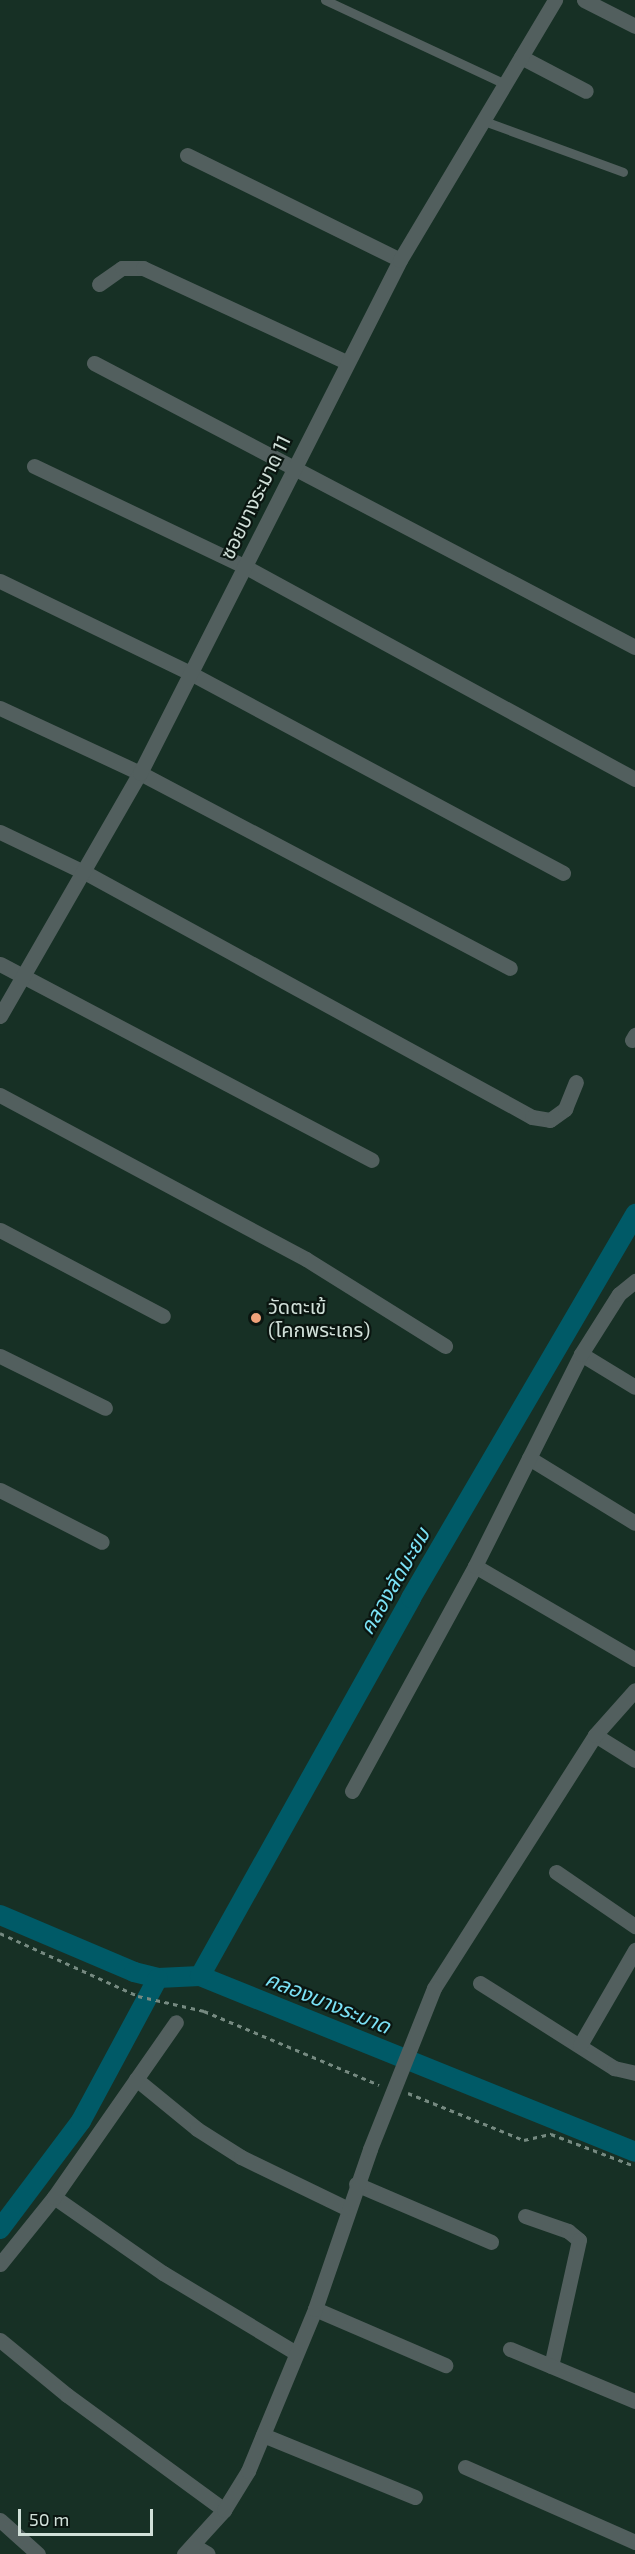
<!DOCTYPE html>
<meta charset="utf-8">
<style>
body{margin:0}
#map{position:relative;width:635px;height:2554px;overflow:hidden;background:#173025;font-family:"Exo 2","Noto Sans Thai",sans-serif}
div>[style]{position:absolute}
.canal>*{height:20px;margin:-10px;padding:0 10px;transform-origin:10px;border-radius:10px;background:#005a67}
.path>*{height:3px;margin-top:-1.5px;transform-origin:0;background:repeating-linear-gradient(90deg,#768a81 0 4.5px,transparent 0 9px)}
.lane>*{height:9px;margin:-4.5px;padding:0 4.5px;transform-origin:4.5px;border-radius:4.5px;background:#525f5e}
.street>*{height:15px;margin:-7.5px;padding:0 7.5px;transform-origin:7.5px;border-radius:7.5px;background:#525f5e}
.street-bridge>*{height:15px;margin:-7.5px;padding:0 7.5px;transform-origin:7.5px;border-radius:7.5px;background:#525f5e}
.dots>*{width:16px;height:16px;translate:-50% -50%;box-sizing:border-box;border:3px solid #0a1510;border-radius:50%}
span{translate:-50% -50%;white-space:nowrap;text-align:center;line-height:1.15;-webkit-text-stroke:4.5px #0a1510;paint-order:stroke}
.street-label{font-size:20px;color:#d1e0d9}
.poi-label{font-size:20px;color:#d1e0d9}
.left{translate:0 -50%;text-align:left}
.water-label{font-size:21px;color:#7be2f6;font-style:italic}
.scale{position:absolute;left:18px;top:2509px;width:135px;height:27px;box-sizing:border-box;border:3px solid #d1e0d9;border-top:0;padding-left:8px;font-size:18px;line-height:21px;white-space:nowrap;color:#d1e0d9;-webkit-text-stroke:4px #0a1510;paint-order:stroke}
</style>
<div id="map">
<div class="canal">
<div style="left:0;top:1915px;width:146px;rotate:23deg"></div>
<div style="left:134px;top:1972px;width:25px;rotate:14deg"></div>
<div style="left:158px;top:1978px;width:42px;rotate:-2.7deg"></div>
<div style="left:200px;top:1976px;width:469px;rotate:22deg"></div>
<div style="left:200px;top:1976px;width:433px;rotate:-60.8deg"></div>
<div style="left:411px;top:1598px;width:445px;rotate:-59.7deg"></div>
<div style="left:0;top:2229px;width:135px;rotate:-53.1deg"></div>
<div style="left:81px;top:2121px;width:162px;rotate:-61.7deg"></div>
</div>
<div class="path">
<div style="left:0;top:1933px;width:152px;rotate:24.5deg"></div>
<div style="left:138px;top:1996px;width:68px;rotate:12.8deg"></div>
<div style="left:204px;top:2011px;width:190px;rotate:22.9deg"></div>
<div style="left:408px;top:2093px;width:125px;rotate:22.1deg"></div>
<div style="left:524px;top:2140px;width:28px;rotate:-13deg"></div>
<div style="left:551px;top:2134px;width:90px;rotate:20.9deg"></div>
</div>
<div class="lane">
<div style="left:325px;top:0;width:199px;rotate:25deg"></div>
<div style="left:484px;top:121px;width:148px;rotate:20.1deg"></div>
</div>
<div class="street">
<div style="left:584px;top:0;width:57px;rotate:27deg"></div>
<div style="left:521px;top:57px;width:73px;rotate:27.6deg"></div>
<div style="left:187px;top:155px;width:237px;rotate:26.2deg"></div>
<div style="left:99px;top:284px;width:28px;rotate:-35deg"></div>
<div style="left:122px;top:268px;width:21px"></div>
<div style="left:143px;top:268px;width:224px;rotate:24.8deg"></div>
<div style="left:94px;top:363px;width:611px;rotate:27.7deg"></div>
<div style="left:34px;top:466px;width:233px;rotate:25.5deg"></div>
<div style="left:244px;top:566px;width:445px;rotate:28.6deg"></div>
<div style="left:0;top:581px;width:213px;rotate:25.8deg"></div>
<div style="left:192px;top:674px;width:421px;rotate:28.2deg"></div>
<div style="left:0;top:708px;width:154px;rotate:24.9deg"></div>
<div style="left:140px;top:773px;width:418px;rotate:27.8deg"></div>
<div style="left:0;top:832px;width:95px;rotate:25.5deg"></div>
<div style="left:86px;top:873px;width:508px;rotate:28.68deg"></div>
<div style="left:532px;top:1117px;width:18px;rotate:9deg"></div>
<div style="left:550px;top:1120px;width:19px;rotate:-36deg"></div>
<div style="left:565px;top:1109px;width:29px;rotate:-68deg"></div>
<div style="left:0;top:964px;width:420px;rotate:27.8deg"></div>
<div style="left:0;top:1016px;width:280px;rotate:-60.1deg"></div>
<div style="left:140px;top:773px;width:575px;rotate:-63.12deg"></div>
<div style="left:400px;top:260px;width:303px;rotate:-59.2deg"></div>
<div style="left:632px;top:1040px;width:6px;rotate:-59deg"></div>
<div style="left:0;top:1095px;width:347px;rotate:28.2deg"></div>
<div style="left:306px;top:1259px;width:164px;rotate:32deg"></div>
<div style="left:0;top:1230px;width:184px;rotate:27.8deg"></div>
<div style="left:581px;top:1354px;width:63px;rotate:31.4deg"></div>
<div style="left:0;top:1356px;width:117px;rotate:26.3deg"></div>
<div style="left:529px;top:1458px;width:124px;rotate:31.5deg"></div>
<div style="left:0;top:1490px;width:114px;rotate:27deg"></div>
<div style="left:475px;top:1566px;width:185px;rotate:30.2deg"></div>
<div style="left:595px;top:1735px;width:47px;rotate:32deg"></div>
<div style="left:352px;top:1791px;width:256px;rotate:-61.3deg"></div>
<div style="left:475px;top:1566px;width:237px;rotate:-63.4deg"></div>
<div style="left:581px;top:1354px;width:71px;rotate:-57.7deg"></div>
<div style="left:619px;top:1294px;width:21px;rotate:-39deg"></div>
<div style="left:556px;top:1872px;width:96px;rotate:34.4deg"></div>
<div style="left:480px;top:1983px;width:159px;rotate:32.4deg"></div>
<div style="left:614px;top:2068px;width:22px;rotate:13deg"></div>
<div style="left:434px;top:1988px;width:300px;rotate:-57.5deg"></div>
<div style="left:595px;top:1735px;width:60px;rotate:-48.4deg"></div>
<div style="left:580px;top:2045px;width:110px;rotate:-59.9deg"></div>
<div style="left:136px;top:2079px;width:79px;rotate:39.3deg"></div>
<div style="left:197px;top:2129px;width:52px;rotate:32.5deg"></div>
<div style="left:241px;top:2157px;width:117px;rotate:25.9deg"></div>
<div style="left:356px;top:2184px;width:147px;rotate:23.2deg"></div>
<div style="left:54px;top:2197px;width:133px;rotate:34.9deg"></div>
<div style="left:163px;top:2273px;width:155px;rotate:31deg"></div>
<div style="left:525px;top:2216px;width:46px;rotate:19.2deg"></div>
<div style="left:568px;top:2231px;width:14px;rotate:39deg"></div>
<div style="left:579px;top:2240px;width:129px;rotate:102.5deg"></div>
<div style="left:0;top:2264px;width:86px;rotate:-51.1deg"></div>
<div style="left:54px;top:2197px;width:213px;rotate:-55.1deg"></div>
<div style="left:315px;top:2309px;width:142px;rotate:23.3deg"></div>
<div style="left:0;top:2340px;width:87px;rotate:39.4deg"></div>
<div style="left:67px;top:2395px;width:195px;rotate:36.2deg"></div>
<div style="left:510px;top:2349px;width:135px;rotate:22.6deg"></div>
<div style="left:263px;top:2435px;width:164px;rotate:22.2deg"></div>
<div style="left:465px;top:2467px;width:186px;rotate:23.8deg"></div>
<div style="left:0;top:2520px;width:51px;rotate:41.8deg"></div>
<div style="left:193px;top:2545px;width:17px;rotate:31deg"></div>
<div style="left:184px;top:2554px;width:59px;rotate:-47.7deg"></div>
<div style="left:224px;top:2510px;width:46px;rotate:-58.4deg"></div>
<div style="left:248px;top:2471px;width:175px;rotate:-67.5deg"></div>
<div style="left:315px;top:2309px;width:169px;rotate:-71deg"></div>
</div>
<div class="street-bridge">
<div style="left:370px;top:2149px;width:173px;rotate:-68.3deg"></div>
</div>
<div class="dots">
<div style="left:256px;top:1318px;background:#f0a27a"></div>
</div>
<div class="street-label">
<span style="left:255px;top:497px;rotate:-64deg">ซอยบางระมาด 11</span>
</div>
<div class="poi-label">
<span class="left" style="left:268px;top:1318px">วัดตะเข้<br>(โคกพระเถร)</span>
</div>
<div class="water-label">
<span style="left:394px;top:1581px;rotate:-60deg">คลองลัดมะยม</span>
<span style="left:328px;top:2002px;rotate:22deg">คลองบางระมาด</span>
</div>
<div class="scale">50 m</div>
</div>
